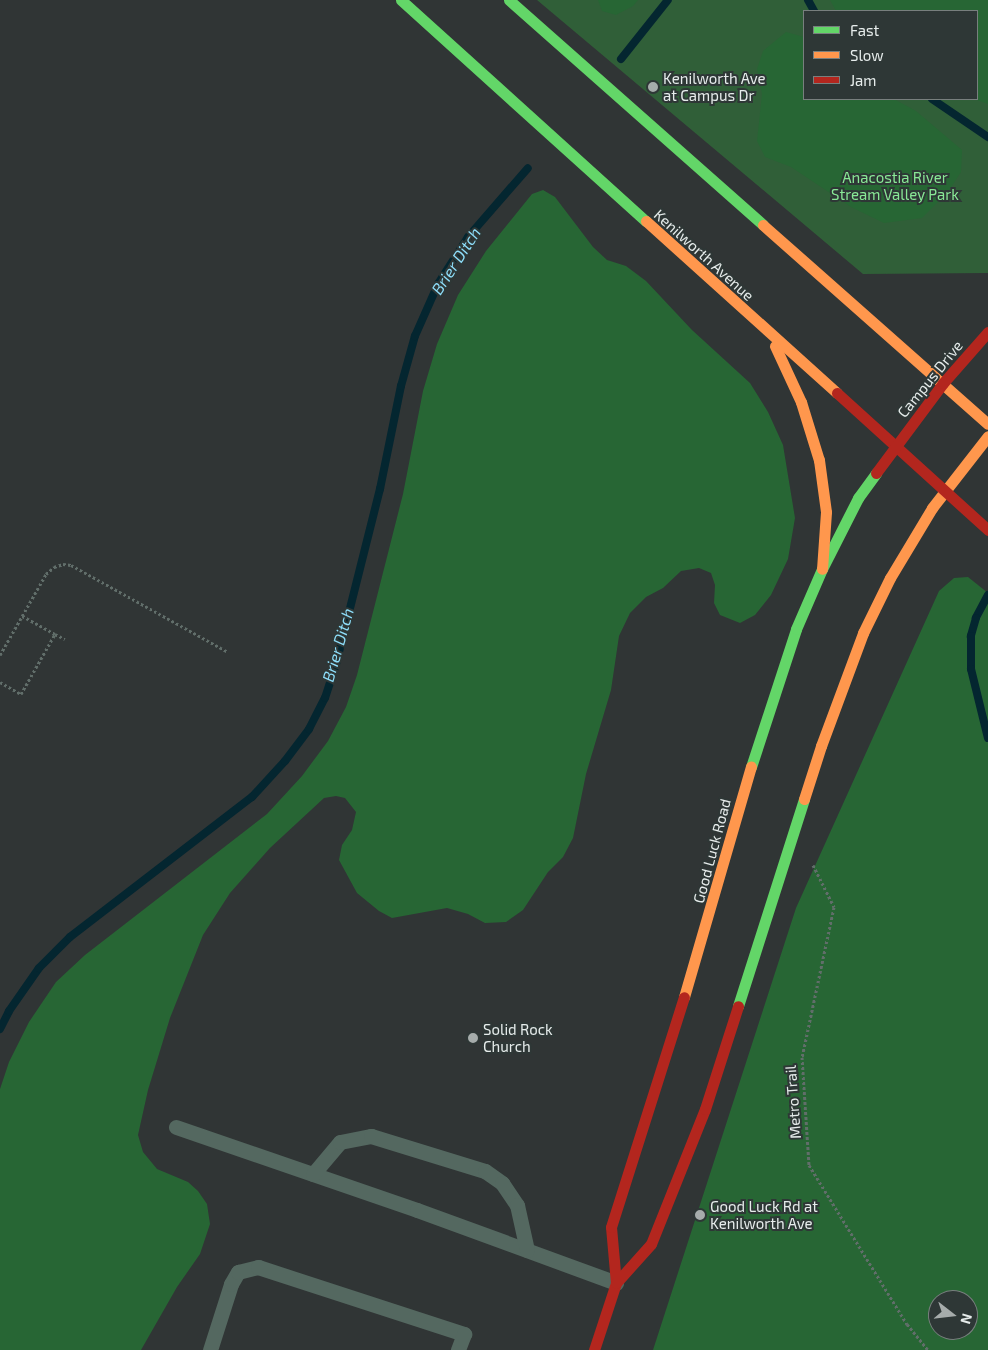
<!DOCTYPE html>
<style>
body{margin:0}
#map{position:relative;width:988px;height:1350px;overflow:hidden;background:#303535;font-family:"Exo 2",sans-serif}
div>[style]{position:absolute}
.green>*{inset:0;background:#305f38}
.forest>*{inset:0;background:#276634}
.stream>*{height:8px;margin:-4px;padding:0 4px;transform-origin:4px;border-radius:4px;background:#042630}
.path>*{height:3px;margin-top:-1.5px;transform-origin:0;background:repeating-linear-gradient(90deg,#616e6a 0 2.5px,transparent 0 5px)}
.lane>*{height:15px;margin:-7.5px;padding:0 7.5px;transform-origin:7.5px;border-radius:7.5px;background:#546860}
.fast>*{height:11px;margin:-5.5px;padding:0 5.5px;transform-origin:5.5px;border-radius:5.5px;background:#63d668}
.slow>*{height:11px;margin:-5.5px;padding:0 5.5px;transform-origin:5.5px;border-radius:5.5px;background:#ff974d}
.jam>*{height:11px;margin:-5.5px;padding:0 5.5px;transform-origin:5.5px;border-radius:5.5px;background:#b3261e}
.dots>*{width:14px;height:14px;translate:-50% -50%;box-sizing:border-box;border:2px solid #2e3736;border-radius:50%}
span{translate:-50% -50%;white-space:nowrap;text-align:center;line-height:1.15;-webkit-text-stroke:4px #2e3736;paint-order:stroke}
.poi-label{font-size:15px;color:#e6eceb}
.left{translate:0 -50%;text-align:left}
.park-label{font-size:15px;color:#89e896}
.street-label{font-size:15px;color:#e6eceb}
.water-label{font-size:16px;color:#8edefa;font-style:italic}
.legend{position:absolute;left:803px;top:10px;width:175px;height:90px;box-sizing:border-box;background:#2e3736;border:1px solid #787f7e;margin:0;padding:6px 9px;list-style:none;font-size:15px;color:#e6eceb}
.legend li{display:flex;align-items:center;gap:10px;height:25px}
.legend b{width:25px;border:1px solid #787f7e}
.north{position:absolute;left:928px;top:1290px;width:50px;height:50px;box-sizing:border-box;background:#2e3736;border:1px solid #787f7e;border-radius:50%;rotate:106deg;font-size:14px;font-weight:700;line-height:20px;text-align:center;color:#e6eceb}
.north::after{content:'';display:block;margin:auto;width:18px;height:22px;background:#a6acab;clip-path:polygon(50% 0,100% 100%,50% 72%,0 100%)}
</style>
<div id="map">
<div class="green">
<div style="clip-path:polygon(evenodd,537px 0,988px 0,988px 273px,863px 274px,537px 0,804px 11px,977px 11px,977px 99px,804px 99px,804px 11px)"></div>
</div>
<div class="forest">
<div style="clip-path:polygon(598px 0,638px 0,633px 6px,616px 15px,602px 11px)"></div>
<div style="clip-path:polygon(830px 0,988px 0,988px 104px,974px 99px,977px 99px,977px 11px,836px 11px)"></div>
<div style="clip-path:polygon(786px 32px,804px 37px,804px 99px,894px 99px,916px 111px,962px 150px,961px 172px,948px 192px,922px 218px,884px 223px,851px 207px,791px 167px,765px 157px,757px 141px,762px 94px,757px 69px,763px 51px)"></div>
<div style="clip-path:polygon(543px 190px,555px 197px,593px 247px,607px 260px,626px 266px,646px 281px,692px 330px,750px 383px,768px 412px,783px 445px,795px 518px,788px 559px,771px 595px,755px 615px,740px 623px,720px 615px,714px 603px,715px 585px,711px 573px,699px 568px,681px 571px,663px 588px,646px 597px,630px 613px,619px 636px,611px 690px,586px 774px,573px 838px,563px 857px,548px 872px,523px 910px,506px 922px,485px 923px,468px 914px,447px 908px,392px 918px,379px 911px,357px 893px,339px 860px,342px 845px,352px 830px,356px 812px,345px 798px,336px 796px,324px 798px,270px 848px,230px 893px,203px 935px,170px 1018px,148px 1090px,138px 1135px,143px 1152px,157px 1169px,188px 1182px,198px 1191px,207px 1204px,210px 1224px,200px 1254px,177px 1287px,141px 1350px,0 1350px,0 1089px,9px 1062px,29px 1022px,56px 982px,85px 955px,267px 814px,302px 776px,328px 741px,346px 707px,357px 675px,403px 494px,423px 391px,437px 344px,458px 295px,486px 251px,532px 194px)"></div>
<div style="clip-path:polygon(evenodd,968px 577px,988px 593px,988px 1350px,653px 1350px,796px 908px,939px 591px,954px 578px,968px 577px,938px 1300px,968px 1300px,968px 1330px,938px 1330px,938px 1300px)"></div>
</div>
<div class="stream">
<div style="left:808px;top:0;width:13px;rotate:61deg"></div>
<div style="left:621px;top:59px;width:75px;rotate:-51.5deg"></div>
<div style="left:932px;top:99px;width:68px;rotate:34.2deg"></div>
<div style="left:988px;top:595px;width:26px;rotate:118deg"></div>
<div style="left:976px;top:618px;width:19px;rotate:106deg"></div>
<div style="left:971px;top:636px;width:33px;rotate:90deg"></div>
<div style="left:971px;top:669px;width:71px;rotate:76.2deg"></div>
<div style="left:0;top:1029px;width:20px;rotate:-63deg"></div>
<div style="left:9px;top:1011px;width:52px;rotate:-55.1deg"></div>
<div style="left:39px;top:968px;width:44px;rotate:-45deg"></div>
<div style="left:70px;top:937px;width:230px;rotate:-37.6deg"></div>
<div style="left:252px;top:797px;width:49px;rotate:-47.5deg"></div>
<div style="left:285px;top:761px;width:40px;rotate:-53deg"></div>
<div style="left:309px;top:729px;width:35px;rotate:-63deg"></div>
<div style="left:325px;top:698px;width:32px;rotate:-72deg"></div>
<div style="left:335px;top:668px;width:185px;rotate:-75.9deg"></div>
<div style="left:380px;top:489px;width:105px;rotate:-78.5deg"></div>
<div style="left:401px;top:386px;width:52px;rotate:-74.4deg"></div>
<div style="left:415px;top:336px;width:57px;rotate:-66.1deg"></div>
<div style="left:438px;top:284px;width:56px;rotate:-57.4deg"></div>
<div style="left:468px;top:237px;width:91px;rotate:-49deg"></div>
</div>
<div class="path">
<div style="left:55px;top:634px;width:11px;rotate:27deg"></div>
<div style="left:0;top:655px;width:93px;rotate:-60.4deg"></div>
<div style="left:46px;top:574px;width:11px;rotate:-41deg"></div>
<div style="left:54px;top:567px;width:9px;rotate:-18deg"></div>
<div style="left:63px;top:564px;width:8px;rotate:7deg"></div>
<div style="left:71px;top:565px;width:179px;rotate:29deg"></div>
<div style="left:0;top:682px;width:24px;rotate:30deg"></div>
<div style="left:21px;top:694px;width:69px;rotate:-60.5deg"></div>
<div style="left:55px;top:634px;width:38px;rotate:-151deg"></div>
<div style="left:813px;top:865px;width:47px;rotate:63.4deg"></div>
<div style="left:834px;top:907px;width:153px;rotate:102deg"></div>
<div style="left:802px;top:1057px;width:108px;rotate:86.3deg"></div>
<div style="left:809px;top:1165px;width:187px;rotate:58.4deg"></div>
<div style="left:907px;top:1324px;width:33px;rotate:51deg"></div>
</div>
<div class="lane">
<div style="left:176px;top:1127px;width:255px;rotate:19deg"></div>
<div style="left:417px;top:1210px;width:212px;rotate:20.1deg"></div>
<div style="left:313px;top:1174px;width:42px;rotate:-49.8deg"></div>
<div style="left:340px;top:1142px;width:32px;rotate:-11deg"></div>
<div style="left:371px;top:1136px;width:119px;rotate:17.1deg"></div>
<div style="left:485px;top:1171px;width:21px;rotate:35deg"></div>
<div style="left:502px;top:1183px;width:27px;rotate:56deg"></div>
<div style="left:517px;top:1205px;width:46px;rotate:77.5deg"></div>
<div style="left:210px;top:1350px;width:69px;rotate:-72.3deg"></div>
<div style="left:231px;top:1284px;width:14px;rotate:-60deg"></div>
<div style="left:238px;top:1272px;width:21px;rotate:-14deg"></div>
<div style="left:258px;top:1267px;width:217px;rotate:18deg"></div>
<div style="left:464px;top:1334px;width:17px;rotate:111deg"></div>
</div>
<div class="fast">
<div style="left:401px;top:0;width:330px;rotate:42.1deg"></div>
<div style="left:509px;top:0;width:339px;rotate:41.5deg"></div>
<div style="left:751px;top:767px;width:145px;rotate:-71.9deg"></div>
<div style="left:796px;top:629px;width:65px;rotate:-66.6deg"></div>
<div style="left:822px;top:569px;width:80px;rotate:-63.1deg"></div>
<div style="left:858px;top:498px;width:31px;rotate:-54deg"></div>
<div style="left:738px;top:1006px;width:217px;rotate:-72.3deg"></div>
</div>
<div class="slow">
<div style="left:646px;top:221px;width:257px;rotate:42deg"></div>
<div style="left:763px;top:225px;width:300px;rotate:41.5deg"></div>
<div style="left:775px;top:346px;width:62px;rotate:65.1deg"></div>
<div style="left:801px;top:402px;width:61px;rotate:72.8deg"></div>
<div style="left:819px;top:460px;width:52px;rotate:82.3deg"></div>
<div style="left:826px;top:512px;width:57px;rotate:94deg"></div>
<div style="left:804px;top:799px;width:56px;rotate:-72.2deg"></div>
<div style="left:821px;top:746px;width:121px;rotate:-69.6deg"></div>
<div style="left:863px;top:633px;width:61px;rotate:-63.9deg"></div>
<div style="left:890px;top:578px;width:82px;rotate:-59deg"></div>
<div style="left:932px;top:508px;width:91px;rotate:-52.1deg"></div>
<div style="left:684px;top:997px;width:240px;rotate:-73.8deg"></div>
</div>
<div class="jam">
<div style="left:837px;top:393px;width:204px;rotate:42.2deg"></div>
<div style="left:876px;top:473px;width:112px;rotate:-53.3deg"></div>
<div style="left:943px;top:383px;width:68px;rotate:-48.6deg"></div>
<div style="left:616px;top:1283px;width:56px;rotate:-95.1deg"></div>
<div style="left:611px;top:1227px;width:241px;rotate:-72.4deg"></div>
<div style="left:594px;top:1350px;width:71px;rotate:-71.8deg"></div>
<div style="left:616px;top:1283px;width:52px;rotate:-48.1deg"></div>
<div style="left:651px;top:1244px;width:145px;rotate:-68.2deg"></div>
<div style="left:705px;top:1109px;width:108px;rotate:-72.2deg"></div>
</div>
<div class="dots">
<div style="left:653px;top:87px;background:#a6acab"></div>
<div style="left:473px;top:1038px;background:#a6acab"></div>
<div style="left:700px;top:1215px;background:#a6acab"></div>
</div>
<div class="poi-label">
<span class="left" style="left:663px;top:87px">Kenilworth Ave<br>at Campus Dr</span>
<span class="left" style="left:483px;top:1038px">Solid Rock<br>Church</span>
<span class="left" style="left:710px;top:1215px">Good Luck Rd at<br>Kenilworth Ave</span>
</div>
<div class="park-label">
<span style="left:895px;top:186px">Anacostia River<br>Stream Valley Park</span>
</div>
<div class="street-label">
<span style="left:704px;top:255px;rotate:42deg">Kenilworth Avenue</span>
<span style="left:930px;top:379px;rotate:-51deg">Campus Drive</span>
<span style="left:712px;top:851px;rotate:-75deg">Good Luck Road</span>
<span style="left:793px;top:1102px;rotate:-94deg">Metro Trail</span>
</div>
<div class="water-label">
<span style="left:456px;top:261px;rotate:-57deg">Brier Ditch</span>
<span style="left:338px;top:645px;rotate:-74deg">Brier Ditch</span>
</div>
<ul class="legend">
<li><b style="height:6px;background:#63d668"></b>Fast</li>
<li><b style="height:6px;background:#ff974d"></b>Slow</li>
<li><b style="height:6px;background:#b3261e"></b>Jam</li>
</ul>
<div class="north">N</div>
</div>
